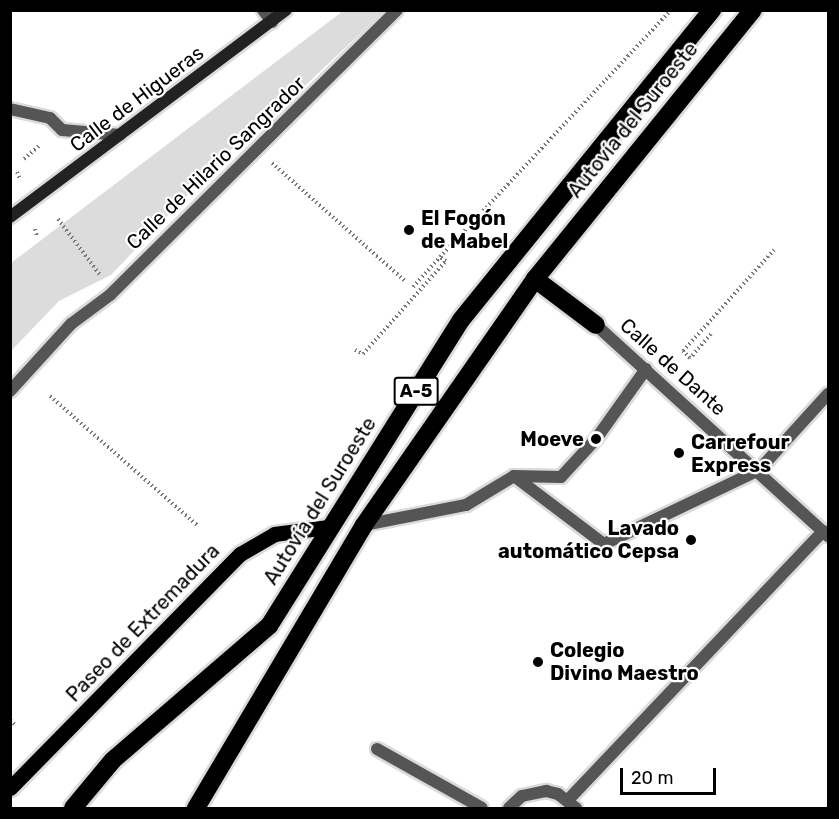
<!DOCTYPE html>
<meta charset="utf-8">
<style>
body{margin:0}
#map{position:relative;width:839px;height:819px;overflow:hidden;background:#fff;font-family:Rubik,sans-serif}
div>[style]{position:absolute}
.green>*{inset:0;background:#dcdcdc}
.path>*{height:4px;margin-top:-2px;transform-origin:0;background:repeating-linear-gradient(90deg,#777 0 1.5px,transparent 0 4.5px)}
.roads{filter:drop-shadow(2px 0 #dbdbdb) drop-shadow(-2px 0 #dbdbdb) drop-shadow(0 2px #dbdbdb) drop-shadow(0 -2px #dbdbdb)}
.service>*{height:12px;margin:-6px;padding:0 6px;transform-origin:6px;border-radius:6px;background:#555}
.minor>*{height:12px;margin:-6px;padding:0 6px;transform-origin:6px;border-radius:6px;background:#555}
.secondary>*{height:12px;margin:-6px;padding:0 6px;transform-origin:6px;border-radius:6px;background:#222}
.primary>*{height:15px;margin:-7.5px;padding:0 7.5px;transform-origin:7.5px;border-radius:7.5px;background:#000}
.motorway>*{height:18px;margin:-9px;padding:0 9px;transform-origin:9px;border-radius:9px;background:#000}
.dots>*{width:16px;height:16px;translate:-50% -50%;box-sizing:border-box;border:3px solid #fff;border-radius:50%}
span{translate:-50% -50%;white-space:nowrap;text-align:center;line-height:1.15;-webkit-text-stroke:4.5px #fff;paint-order:stroke}
.shield-label span{padding:2px 4px;background:#fff;border:2px solid;border-radius:4px;-webkit-text-stroke-width:0}
.shield-label{font-size:18px;color:#000;font-weight:700}
.street-label{font-size:20px;color:#000}
.poi-label{font-size:20px;color:#000;font-weight:700}
.left{translate:0 -50%;text-align:left}
.right{translate:-100% -50%;text-align:right}
.frame{position:absolute;inset:0;border:12px solid #000;pointer-events:none}
.scale{position:absolute;left:620px;top:768px;width:96px;height:27px;box-sizing:border-box;border:3px solid #000;border-top:0;padding-left:8px;font-size:18px;line-height:21px;white-space:nowrap;color:#000;-webkit-text-stroke:4px #fff;paint-order:stroke}
</style>
<div id="map">
<div class="green">
<div style="clip-path:polygon(343px 11px,384px 11px,270px 119px,228px 152px,111px 275px,59px 301px,11px 351px,11px 263px)"></div>
</div>
<div class="path">
<div style="left:24px;top:159px;width:21px;rotate:-41deg"></div>
<div style="left:272px;top:163px;width:179px;rotate:41.6deg"></div>
<div style="left:17px;top:172px;width:9px;rotate:69deg"></div>
<div style="left:58px;top:219px;width:70px;rotate:53.1deg"></div>
<div style="left:35px;top:229px;width:7px;rotate:74deg"></div>
<div style="left:413px;top:287px;width:40px;rotate:-48deg"></div>
<div style="left:711px;top:334px;width:32px;rotate:131deg"></div>
<div style="left:690px;top:358px;width:10px;rotate:-135deg"></div>
<div style="left:683px;top:351px;width:136px;rotate:-48deg"></div>
<div style="left:355px;top:350px;width:9px;rotate:27deg"></div>
<div style="left:363px;top:354px;width:125px;rotate:-48.3deg"></div>
<div style="left:446px;top:261px;width:7px;rotate:-146deg"></div>
<div style="left:440px;top:257px;width:338px;rotate:-46.9deg"></div>
<div style="left:50px;top:396px;width:196px;rotate:41.3deg"></div>
<div style="left:10px;top:436px;width:4px;rotate:14deg"></div>
<div style="left:10px;top:720px;width:7px;rotate:45deg"></div>
</div>
<div class="roads">
<div class="service">
<div style="left:514px;top:476px;width:113px;rotate:37.1deg"></div>
<div style="left:604px;top:544px;width:172px;rotate:-25.5deg"></div>
<div style="left:364px;top:525px;width:104px;rotate:-11.1deg"></div>
<div style="left:466px;top:505px;width:56px;rotate:-31.1deg"></div>
<div style="left:514px;top:476px;width:47px;rotate:1.2deg"></div>
<div style="left:561px;top:477px;width:52px;rotate:-47.4deg"></div>
<div style="left:596px;top:439px;width:86px;rotate:-54.5deg"></div>
</div>
<div class="minor">
<div style="left:263px;top:10px;width:15px;rotate:53deg"></div>
<div style="left:10px;top:109px;width:41px;rotate:12.7deg"></div>
<div style="left:50px;top:118px;width:17px;rotate:45deg"></div>
<div style="left:62px;top:130px;width:58px;rotate:4.9deg"></div>
<div style="left:596px;top:325px;width:314px;rotate:42.3deg"></div>
<div style="left:10px;top:391px;width:91px;rotate:-47.7deg"></div>
<div style="left:71px;top:324px;width:49px;rotate:-36.6deg"></div>
<div style="left:110px;top:295px;width:404px;rotate:-44.8deg"></div>
<div style="left:759px;top:470px;width:103px;rotate:-47.8deg"></div>
<div style="left:377px;top:749px;width:120px;rotate:29.3deg"></div>
<div style="left:568px;top:800px;width:371px;rotate:-46.5deg"></div>
<div style="left:509px;top:808px;width:18px;rotate:-43deg"></div>
<div style="left:522px;top:796px;width:25px;rotate:-12deg"></div>
<div style="left:546px;top:791px;width:12px;rotate:14deg"></div>
<div style="left:558px;top:794px;width:23px;rotate:38deg"></div>
</div>
<div class="secondary">
<div style="left:10px;top:217px;width:345px;rotate:-36.9deg"></div>
</div>
<div class="primary">
<div style="left:10px;top:788px;width:328px;rotate:-45.5deg"></div>
<div style="left:240px;top:554px;width:39px;rotate:-30deg"></div>
<div style="left:274px;top:534px;width:53px;rotate:-7.5deg"></div>
</div>
<div class="motorway">
<div style="left:535px;top:279px;width:76px;rotate:37deg"></div>
<div style="left:73px;top:808px;width:62px;rotate:-50.2deg"></div>
<div style="left:113px;top:760px;width:206px;rotate:-40.7deg"></div>
<div style="left:269px;top:626px;width:361px;rotate:-57.9deg"></div>
<div style="left:461px;top:320px;width:399px;rotate:-51deg"></div>
<div style="left:196px;top:808px;width:329px;rotate:-59.3deg"></div>
<div style="left:364px;top:525px;width:300px;rotate:-55.2deg"></div>
<div style="left:535px;top:279px;width:346px;rotate:-51deg"></div>
</div>
</div>
<div class="dots">
<div style="left:409px;top:230px;background:#000"></div>
<div style="left:596px;top:439px;background:#000"></div>
<div style="left:679px;top:453px;background:#000"></div>
<div style="left:691px;top:540px;background:#000"></div>
<div style="left:538px;top:662px;background:#000"></div>
</div>
<div class="shield-label">
<span style="left:416px;top:391px">A-5</span>
</div>
<div class="street-label">
<span style="left:137px;top:99px;rotate:-37deg">Calle de Higueras</span>
<span style="left:633px;top:120px;rotate:-51deg">Autovía del Suroeste</span>
<span style="left:216px;top:163px;rotate:-44deg">Calle de Hilario Sangrador</span>
<span style="left:673px;top:367px;rotate:42deg">Calle de Dante</span>
<span style="left:320px;top:501px;rotate:-58deg">Autovía del Suroeste</span>
<span style="left:143px;top:623px;rotate:-46deg">Paseo de Extremadura</span>
</div>
<div class="poi-label">
<span class="left" style="left:421px;top:230px">El Fogón<br>de Mabel</span>
<span class="right" style="left:584px;top:439px">Moeve</span>
<span class="left" style="left:691px;top:454px">Carrefour<br>Express</span>
<span class="right" style="left:679px;top:540px">Lavado<br>automático Cepsa</span>
<span class="left" style="left:550px;top:662px">Colegio<br>Divino Maestro</span>
</div>
<div class="frame"></div>
<div class="scale">20 m</div>
</div>
